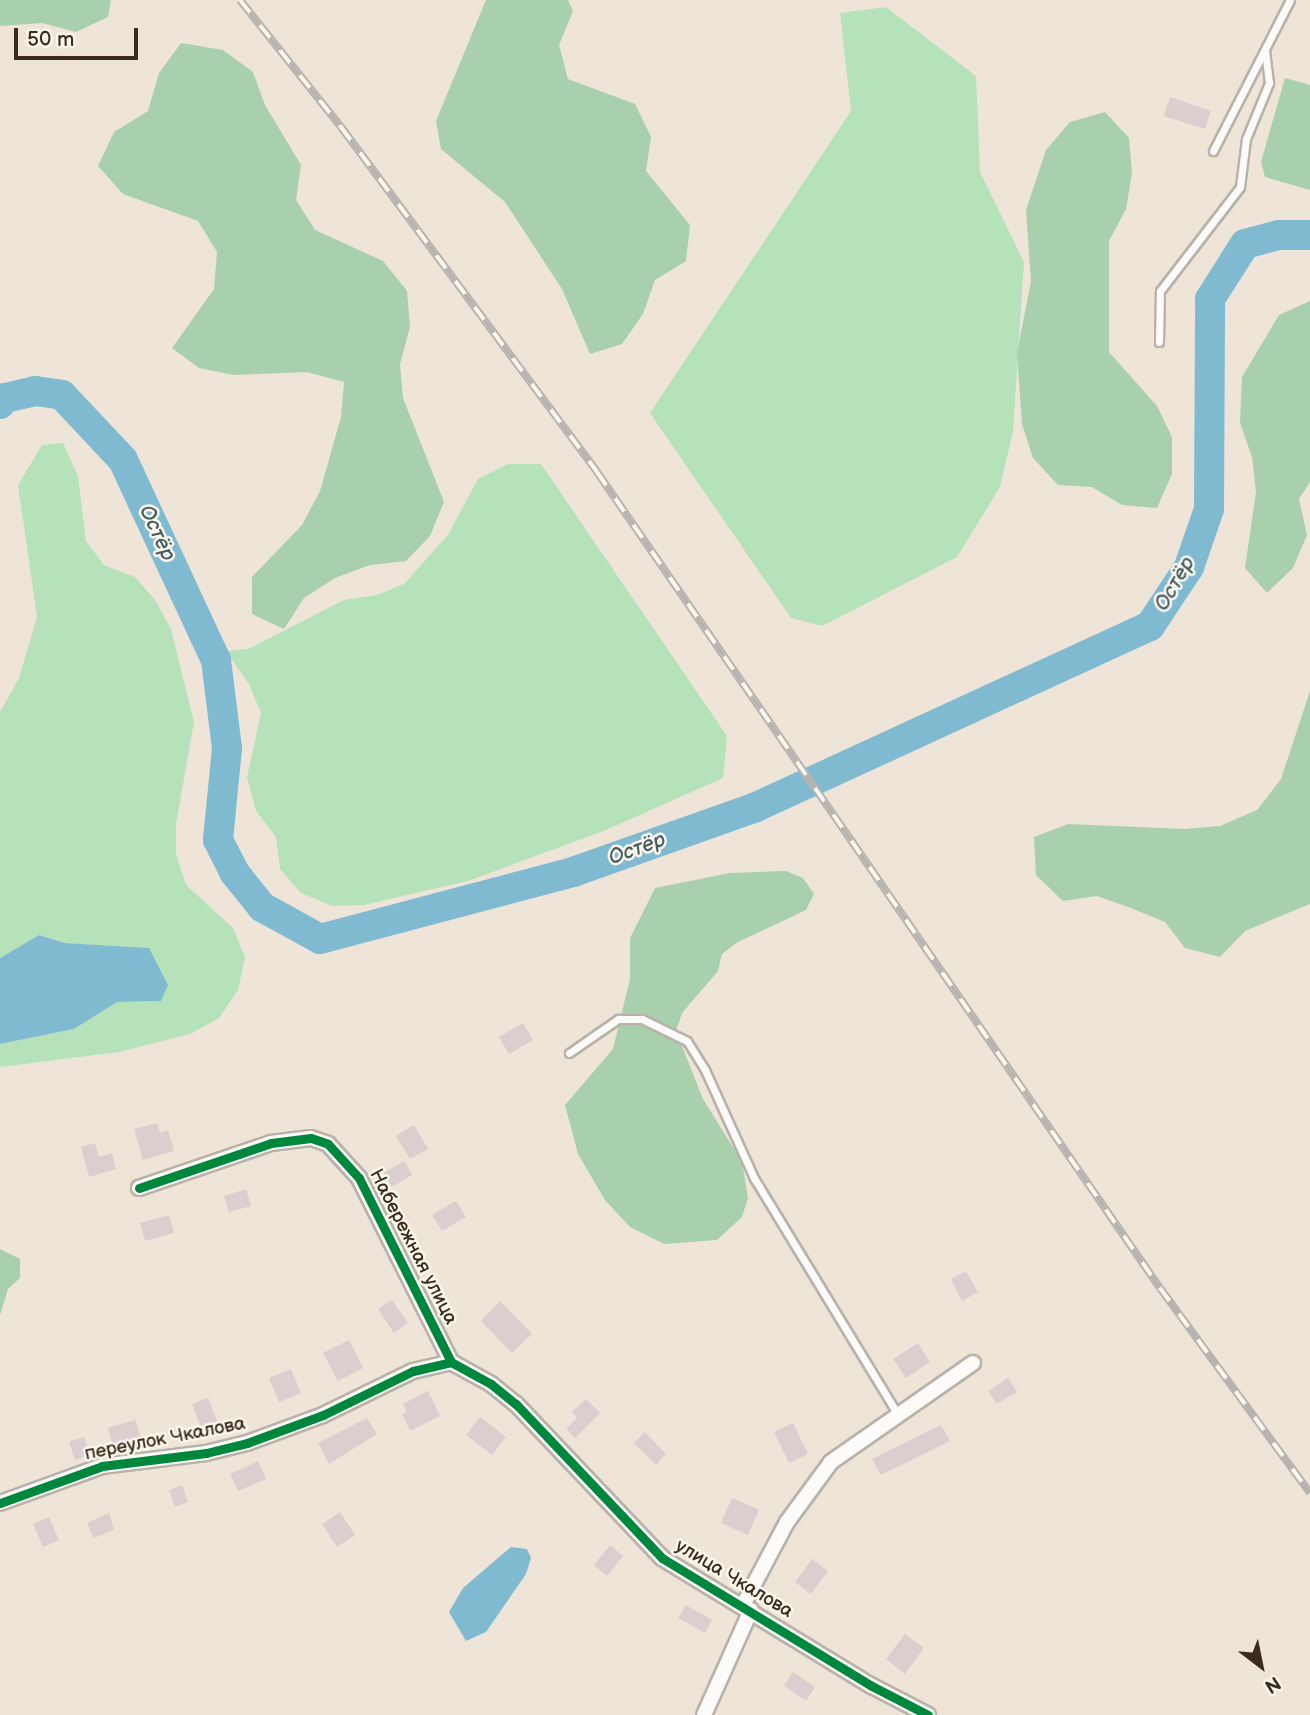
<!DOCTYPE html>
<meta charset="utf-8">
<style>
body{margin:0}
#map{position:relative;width:1310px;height:1715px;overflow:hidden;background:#eee5d8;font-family:"Balsamiq Sans",sans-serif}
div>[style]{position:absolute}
.green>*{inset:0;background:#b6e2ba}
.forest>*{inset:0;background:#a8d0ac}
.water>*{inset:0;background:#80bad1}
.river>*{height:30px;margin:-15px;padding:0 15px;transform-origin:15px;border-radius:15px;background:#80bad1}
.building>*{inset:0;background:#dacecf}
.roads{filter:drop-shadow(2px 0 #b9b2a9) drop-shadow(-2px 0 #b9b2a9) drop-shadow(0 2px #b9b2a9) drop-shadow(0 -2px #b9b2a9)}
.lane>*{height:7px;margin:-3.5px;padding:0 3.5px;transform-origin:3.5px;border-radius:3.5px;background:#fcfbf9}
.street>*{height:14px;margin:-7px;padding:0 7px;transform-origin:7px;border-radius:7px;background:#fcfbf9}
.rail>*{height:8px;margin-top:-4px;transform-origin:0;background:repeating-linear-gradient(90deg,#fbf7ec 0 16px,#b7b4b0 0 32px);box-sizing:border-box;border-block:2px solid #b7b4b0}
.cycleway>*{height:9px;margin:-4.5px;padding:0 4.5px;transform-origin:4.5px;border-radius:4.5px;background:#00873e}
span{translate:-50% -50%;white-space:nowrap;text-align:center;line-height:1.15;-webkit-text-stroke:5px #fbf7ec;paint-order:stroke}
.street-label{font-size:19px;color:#3b2a1e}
.water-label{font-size:21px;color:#445c64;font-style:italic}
.north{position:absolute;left:1226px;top:1631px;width:70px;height:70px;-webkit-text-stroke:5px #fbf7ec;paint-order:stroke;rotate:148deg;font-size:19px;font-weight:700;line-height:28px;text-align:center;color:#3b2a1e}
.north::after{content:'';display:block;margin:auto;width:24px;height:32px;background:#3b2a1e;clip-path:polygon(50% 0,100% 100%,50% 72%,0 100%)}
.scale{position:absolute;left:14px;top:28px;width:124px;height:32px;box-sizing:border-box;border:4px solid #3b2a1e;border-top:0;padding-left:9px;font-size:21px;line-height:24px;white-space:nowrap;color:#3b2a1e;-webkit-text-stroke:5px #fbf7ec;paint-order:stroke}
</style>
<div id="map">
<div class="green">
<div style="clip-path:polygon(886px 7px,976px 76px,980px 172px,1024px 262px,1013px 431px,1000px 487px,957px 557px,822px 626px,791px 618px,650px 413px,851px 111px,840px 13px)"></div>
<div style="clip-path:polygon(63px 443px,78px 476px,86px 541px,104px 565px,135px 577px,155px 600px,171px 629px,194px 722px,176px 824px,176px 854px,186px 885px,233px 928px,245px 957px,238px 990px,219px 1018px,190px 1034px,119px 1052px,0 1067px,0 1044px,74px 1029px,117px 1002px,161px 1001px,149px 948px,65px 943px,39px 935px,0 958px,0 712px,19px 678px,37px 617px,18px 485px,42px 445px)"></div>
<div style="clip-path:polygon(508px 464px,541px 464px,727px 736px,723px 778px,606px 830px,468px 881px,364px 905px,332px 906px,301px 893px,280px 869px,276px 837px,256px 811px,247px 777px,261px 713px,249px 684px,226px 651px,248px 649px,344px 600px,377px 595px,404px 584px,448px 535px,478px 479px)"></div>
</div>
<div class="forest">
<div style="clip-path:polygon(0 0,111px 0,108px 17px,76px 32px,42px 23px,0 26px)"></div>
<div style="clip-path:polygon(486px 0,568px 0,573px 11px,559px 45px,568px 79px,635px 104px,651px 137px,646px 171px,690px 225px,686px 261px,655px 280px,643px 314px,622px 344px,590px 354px,562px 289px,505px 202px,441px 149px,436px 121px)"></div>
<div style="clip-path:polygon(181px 43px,223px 50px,253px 72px,265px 105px,301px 165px,296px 200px,315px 230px,383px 261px,407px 291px,410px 327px,400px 364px,403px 398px,444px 502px,430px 536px,406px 561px,370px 565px,335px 578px,304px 598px,284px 629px,252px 614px,252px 577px,302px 525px,320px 491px,341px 417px,344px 382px,307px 372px,234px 375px,199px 368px,172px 348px,214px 289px,217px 252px,198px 221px,123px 194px,98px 166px,114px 132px,148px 111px,159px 73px)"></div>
<div style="clip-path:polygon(1285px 78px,1310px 85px,1310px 190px,1265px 177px,1261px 162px)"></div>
<div style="clip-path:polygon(1105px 112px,1129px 138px,1132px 173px,1126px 209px,1109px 241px,1109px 352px,1157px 406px,1172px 437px,1172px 474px,1157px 508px,1122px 505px,1092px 487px,1058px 485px,1033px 458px,1022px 424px,1017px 353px,1031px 281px,1026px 210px,1046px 150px,1070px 122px)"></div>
<div style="clip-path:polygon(1310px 301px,1310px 482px,1299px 499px,1307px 535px,1293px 568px,1267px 593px,1245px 568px,1256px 492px,1252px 457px,1240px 423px,1242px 377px,1279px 315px)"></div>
<div style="clip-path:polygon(1310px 691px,1310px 904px,1245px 931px,1220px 957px,1185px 948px,1165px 922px,1131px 908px,1097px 896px,1063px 901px,1036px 875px,1034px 837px,1068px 824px,1185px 829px,1220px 826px,1257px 810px,1281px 779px)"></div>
<div style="clip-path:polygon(786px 871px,803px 878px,814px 894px,806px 910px,736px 943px,722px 954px,718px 971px,682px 1013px,676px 1031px,703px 1099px,742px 1162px,748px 1198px,742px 1217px,717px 1240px,664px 1244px,630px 1227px,605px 1200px,578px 1154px,565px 1105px,613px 1049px,630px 979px,630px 938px,655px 888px,730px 873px)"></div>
<div style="clip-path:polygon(0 1249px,20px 1259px,20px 1278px,8px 1289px,0 1315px)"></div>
</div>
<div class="water">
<div style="clip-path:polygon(39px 935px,65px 943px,149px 948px,168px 985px,161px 1001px,117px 1002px,74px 1029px,0 1044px,0 958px)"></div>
<div style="clip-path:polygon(511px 1547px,527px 1549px,531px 1558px,526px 1574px,486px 1632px,466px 1641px,449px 1612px,463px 1588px)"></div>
</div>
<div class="river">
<div style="left:0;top:404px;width:8px;rotate:-50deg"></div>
<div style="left:5px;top:398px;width:31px;rotate:-13deg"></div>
<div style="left:35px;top:391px;width:27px;rotate:8deg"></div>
<div style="left:62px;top:395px;width:89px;rotate:46.8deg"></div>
<div style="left:123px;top:460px;width:221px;rotate:65.1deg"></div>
<div style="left:216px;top:660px;width:89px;rotate:82.9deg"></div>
<div style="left:227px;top:748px;width:92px;rotate:95.6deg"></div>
<div style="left:218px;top:840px;width:36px;rotate:63deg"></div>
<div style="left:234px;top:872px;width:45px;rotate:51.3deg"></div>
<div style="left:262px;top:907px;width:66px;rotate:28.9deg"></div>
<div style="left:320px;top:939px;width:262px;rotate:-14.8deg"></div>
<div style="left:573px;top:872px;width:192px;rotate:-19.5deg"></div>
<div style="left:754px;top:808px;width:436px;rotate:-24.7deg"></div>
<div style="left:1150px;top:626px;width:71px;rotate:-56.5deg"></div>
<div style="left:1189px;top:567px;width:61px;rotate:-71deg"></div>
<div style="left:1209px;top:509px;width:210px;rotate:-89.7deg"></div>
<div style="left:1210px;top:299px;width:65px;rotate:-57.5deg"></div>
<div style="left:1245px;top:244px;width:35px;rotate:-15deg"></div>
<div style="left:1279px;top:235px;width:31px"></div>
</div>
<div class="building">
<div style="clip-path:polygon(1170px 97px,1211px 111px,1205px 129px,1164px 116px)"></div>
<div style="clip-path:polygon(523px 1023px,533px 1040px,509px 1054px,499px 1037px)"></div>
<div style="clip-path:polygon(157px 1123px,160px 1133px,168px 1130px,174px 1151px,143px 1160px,134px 1129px)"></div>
<div style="clip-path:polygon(414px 1125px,428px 1149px,410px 1159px,396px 1136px)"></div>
<div style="clip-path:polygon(95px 1143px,99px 1157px,112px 1153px,116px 1169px,89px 1177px,81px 1147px)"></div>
<div style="clip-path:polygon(404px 1161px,412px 1175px,392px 1187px,384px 1173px)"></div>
<div style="clip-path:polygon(246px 1189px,251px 1206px,229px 1212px,224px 1196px)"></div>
<div style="clip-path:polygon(456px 1201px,466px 1217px,442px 1231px,432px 1215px)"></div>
<div style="clip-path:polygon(169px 1215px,174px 1233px,145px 1241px,140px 1223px)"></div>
<div style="clip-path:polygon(966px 1271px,978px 1292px,962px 1301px,951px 1279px)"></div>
<div style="clip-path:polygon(392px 1300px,408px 1323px,394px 1333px,378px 1309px)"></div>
<div style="clip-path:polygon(500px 1301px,532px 1334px,512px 1353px,481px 1321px)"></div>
<div style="clip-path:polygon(349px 1340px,363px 1368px,338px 1381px,323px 1353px)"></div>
<div style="clip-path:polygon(918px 1343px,930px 1362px,906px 1378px,893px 1359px)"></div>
<div style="clip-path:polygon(291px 1369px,301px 1393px,279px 1402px,269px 1378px)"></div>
<div style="clip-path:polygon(1008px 1378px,1017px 1392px,997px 1404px,988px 1391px)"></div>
<div style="clip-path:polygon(428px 1391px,440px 1416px,410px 1431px,402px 1414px,407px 1412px,403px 1404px)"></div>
<div style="clip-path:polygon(208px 1398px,217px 1421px,201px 1427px,192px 1404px)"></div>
<div style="clip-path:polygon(586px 1399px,600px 1413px,575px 1438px,566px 1429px,577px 1418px,572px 1412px)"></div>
<div style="clip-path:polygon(480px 1417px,506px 1437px,492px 1455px,466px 1435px)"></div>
<div style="clip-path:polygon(367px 1418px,377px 1434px,329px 1464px,318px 1443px)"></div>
<div style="clip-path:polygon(135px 1420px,141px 1439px,113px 1447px,108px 1428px)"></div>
<div style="clip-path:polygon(793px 1423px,808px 1454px,789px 1463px,774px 1432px)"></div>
<div style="clip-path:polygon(941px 1425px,950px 1441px,881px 1475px,872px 1459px)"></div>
<div style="clip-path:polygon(645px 1432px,666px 1454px,656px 1465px,634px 1443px)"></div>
<div style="clip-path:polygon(84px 1437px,90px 1455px,75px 1460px,69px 1442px)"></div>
<div style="clip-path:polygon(258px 1461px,266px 1479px,238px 1491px,230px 1474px)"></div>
<div style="clip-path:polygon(182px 1485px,188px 1502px,175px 1507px,169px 1490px)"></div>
<div style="clip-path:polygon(732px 1498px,759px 1510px,748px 1535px,721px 1523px)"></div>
<div style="clip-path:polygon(340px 1512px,355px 1535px,337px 1547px,322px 1524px)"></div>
<div style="clip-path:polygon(109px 1513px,114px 1530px,94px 1538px,87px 1523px)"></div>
<div style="clip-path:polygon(49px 1517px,59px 1540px,43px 1547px,33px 1524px)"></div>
<div style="clip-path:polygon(610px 1545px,623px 1556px,607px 1576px,594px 1565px)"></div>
<div style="clip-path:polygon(812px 1559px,828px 1571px,811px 1594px,795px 1582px)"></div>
<div style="clip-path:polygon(686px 1605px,712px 1620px,705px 1633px,678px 1618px)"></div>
<div style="clip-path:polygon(905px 1634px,924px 1648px,905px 1674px,886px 1659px)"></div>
<div style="clip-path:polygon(793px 1672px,815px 1687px,806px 1701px,784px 1686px)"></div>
</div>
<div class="roads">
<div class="lane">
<div style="left:1213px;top:151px;width:169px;rotate:-63deg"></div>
<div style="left:1159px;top:342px;width:51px;rotate:-88.9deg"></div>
<div style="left:1160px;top:291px;width:131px;rotate:-52.4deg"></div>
<div style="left:1240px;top:187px;width:48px;rotate:-82.9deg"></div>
<div style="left:1246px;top:139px;width:61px;rotate:-67.7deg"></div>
<div style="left:1269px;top:83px;width:33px;rotate:-97deg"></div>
<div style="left:569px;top:1053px;width:60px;rotate:-34.8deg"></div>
<div style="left:618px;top:1019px;width:24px"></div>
<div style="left:642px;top:1019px;width:50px;rotate:26.1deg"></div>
<div style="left:687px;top:1041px;width:34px;rotate:58deg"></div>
<div style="left:705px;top:1070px;width:119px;rotate:65.6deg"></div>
<div style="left:754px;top:1178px;width:277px;rotate:58.7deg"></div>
</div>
<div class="street">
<div style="left:139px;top:1188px;width:139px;rotate:-18.8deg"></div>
<div style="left:271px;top:1143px;width:40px;rotate:-7.1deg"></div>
<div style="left:311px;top:1138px;width:18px;rotate:19deg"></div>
<div style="left:328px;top:1144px;width:46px;rotate:47.6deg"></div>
<div style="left:359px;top:1178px;width:206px;rotate:63.4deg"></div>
<div style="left:0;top:1503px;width:109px;rotate:-19.9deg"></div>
<div style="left:102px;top:1466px;width:105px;rotate:-7.1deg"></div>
<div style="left:206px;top:1453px;width:42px;rotate:-13.7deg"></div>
<div style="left:247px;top:1443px;width:81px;rotate:-20.2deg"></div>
<div style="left:323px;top:1415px;width:100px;rotate:-26.1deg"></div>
<div style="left:413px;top:1371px;width:39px;rotate:-13deg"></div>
<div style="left:451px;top:1362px;width:46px;rotate:28.8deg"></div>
<div style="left:491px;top:1384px;width:32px;rotate:39deg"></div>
<div style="left:516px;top:1404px;width:212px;rotate:46.5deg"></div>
<div style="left:662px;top:1558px;width:246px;rotate:31.4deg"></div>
<div style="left:872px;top:1686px;width:63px;rotate:27.4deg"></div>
<div style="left:743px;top:1605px;width:94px;rotate:-62.1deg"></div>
<div style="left:787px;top:1522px;width:74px;rotate:-53.7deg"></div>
<div style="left:831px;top:1462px;width:173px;rotate:-34.9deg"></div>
<div style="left:704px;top:1715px;width:115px;rotate:-65.9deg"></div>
</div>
</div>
<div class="rail">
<div style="left:240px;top:0;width:162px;rotate:51.5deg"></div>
<div style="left:341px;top:127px;width:430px;rotate:53.4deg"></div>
<div style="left:597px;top:472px;width:991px;rotate:55.4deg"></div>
<div style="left:1160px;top:1288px;width:254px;rotate:53.8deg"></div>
</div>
<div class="cycleway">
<div style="left:139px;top:1188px;width:139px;rotate:-18.8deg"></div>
<div style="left:271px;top:1143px;width:40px;rotate:-7.1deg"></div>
<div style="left:311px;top:1138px;width:18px;rotate:19deg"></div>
<div style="left:328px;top:1144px;width:46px;rotate:47.6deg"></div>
<div style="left:359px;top:1178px;width:206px;rotate:63.4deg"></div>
<div style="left:0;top:1503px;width:109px;rotate:-19.9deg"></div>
<div style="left:102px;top:1466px;width:105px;rotate:-7.1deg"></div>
<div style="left:206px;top:1453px;width:42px;rotate:-13.7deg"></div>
<div style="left:247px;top:1443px;width:81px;rotate:-20.2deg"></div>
<div style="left:323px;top:1415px;width:100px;rotate:-26.1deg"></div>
<div style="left:413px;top:1371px;width:39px;rotate:-13deg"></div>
<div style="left:451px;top:1362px;width:46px;rotate:28.8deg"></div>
<div style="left:491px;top:1384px;width:32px;rotate:39deg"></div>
<div style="left:516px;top:1404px;width:212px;rotate:46.5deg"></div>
<div style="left:662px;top:1558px;width:246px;rotate:31.4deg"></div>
<div style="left:872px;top:1686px;width:63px;rotate:27.4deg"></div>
</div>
<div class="street-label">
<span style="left:413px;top:1247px;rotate:63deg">Набережная улица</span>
<span style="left:165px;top:1439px;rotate:-11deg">переулок Чкалова</span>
<span style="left:734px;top:1579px;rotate:31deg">улица Чкалова</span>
</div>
<div class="water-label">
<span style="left:157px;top:533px;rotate:65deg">Остёр</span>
<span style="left:1175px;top:584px;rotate:-60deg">Остёр</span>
<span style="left:637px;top:849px;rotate:-20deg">Остёр</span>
</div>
<div class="north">N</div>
<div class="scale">50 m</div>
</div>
